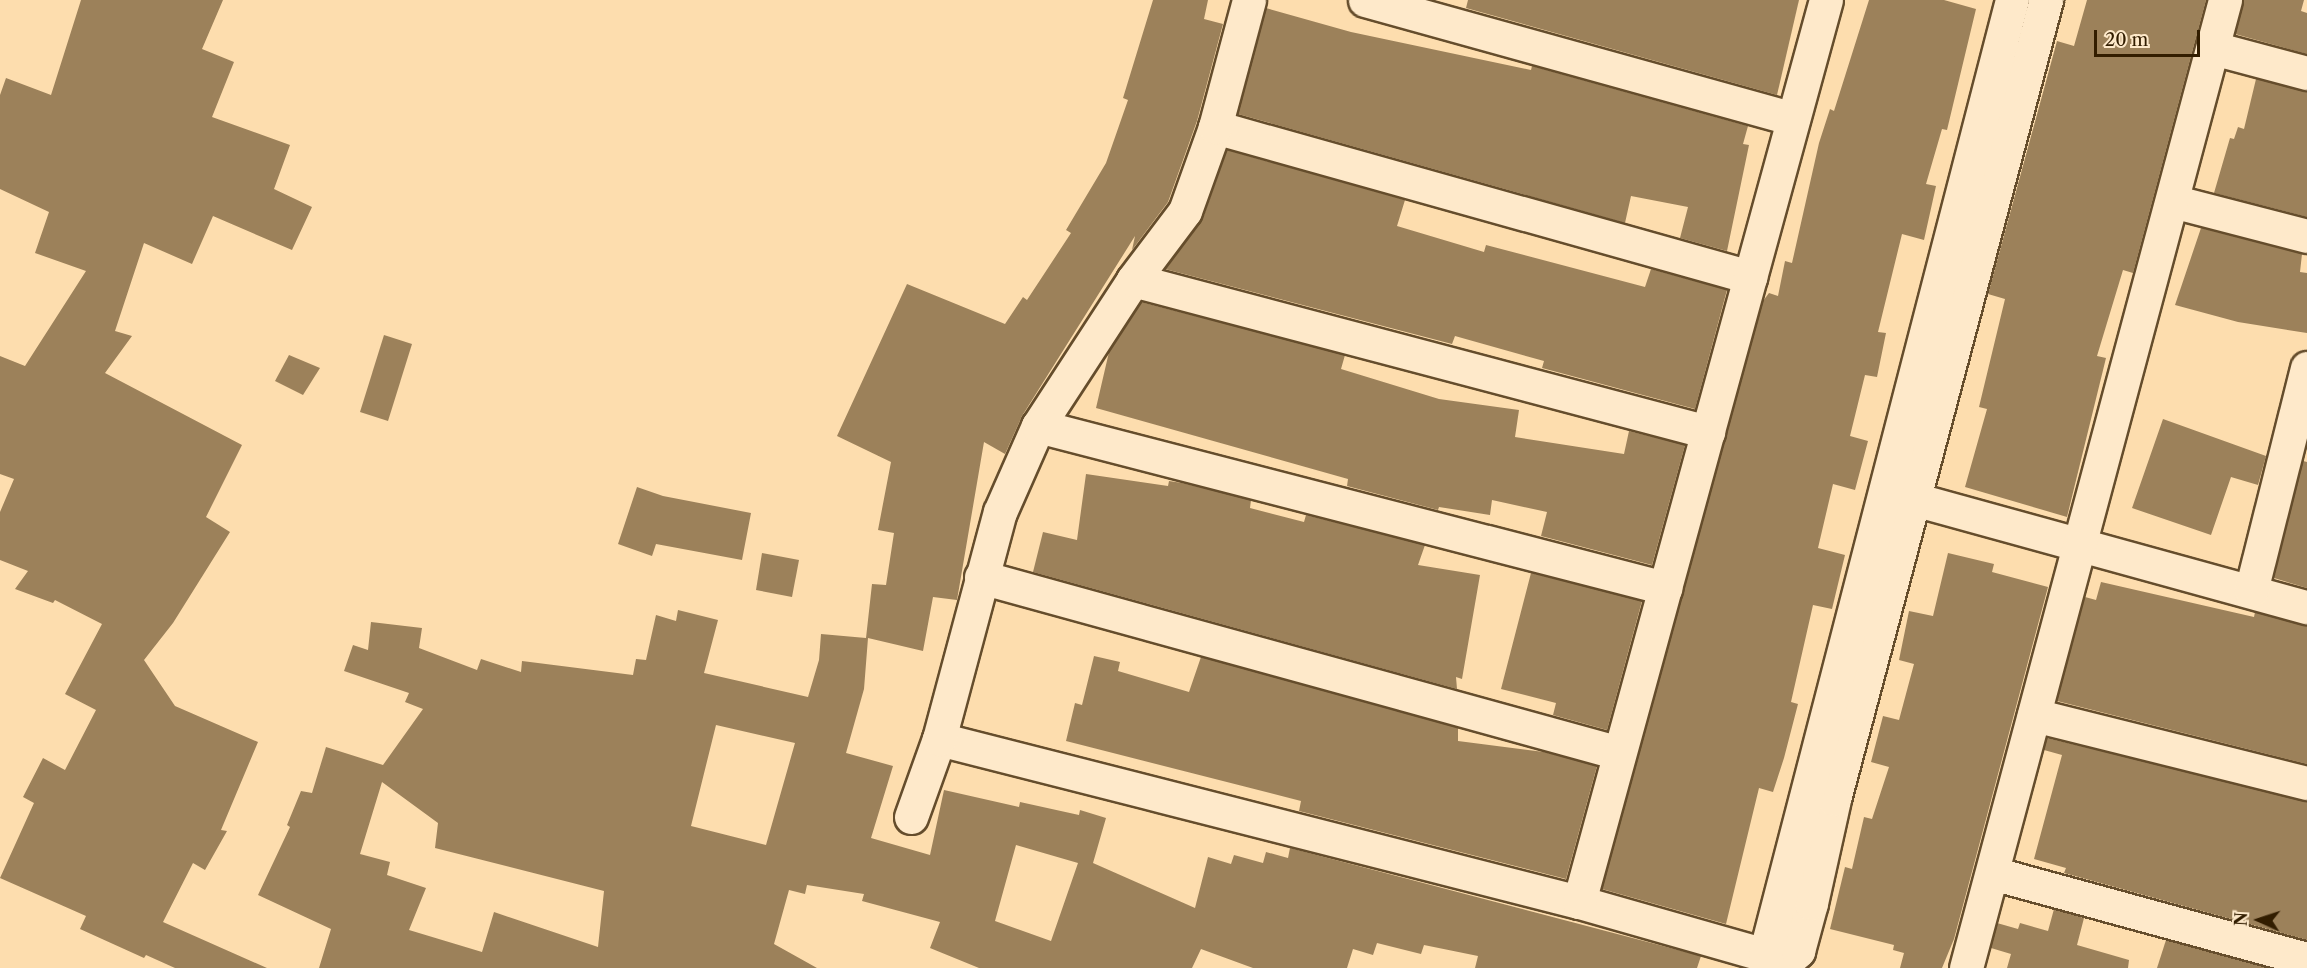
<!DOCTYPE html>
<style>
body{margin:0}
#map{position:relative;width:2307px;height:968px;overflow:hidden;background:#fdddae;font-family:"Libre Caslon Text",serif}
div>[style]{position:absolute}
.building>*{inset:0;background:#9c815a}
.roads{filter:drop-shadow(2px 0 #654d2c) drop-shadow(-2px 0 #654d2c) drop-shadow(0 2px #654d2c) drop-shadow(0 -2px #654d2c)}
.minor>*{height:33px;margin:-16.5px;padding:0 16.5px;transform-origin:16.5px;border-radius:16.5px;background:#fee9ca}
span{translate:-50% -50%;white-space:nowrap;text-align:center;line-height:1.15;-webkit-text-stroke:6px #fee9ca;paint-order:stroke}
.north{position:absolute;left:2229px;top:890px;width:60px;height:60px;-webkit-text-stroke:4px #fee9ca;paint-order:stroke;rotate:273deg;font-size:16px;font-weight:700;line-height:24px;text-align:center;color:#321d00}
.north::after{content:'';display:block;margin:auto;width:21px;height:27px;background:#321d00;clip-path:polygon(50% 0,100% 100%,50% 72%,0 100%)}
.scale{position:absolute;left:2094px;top:30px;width:106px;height:27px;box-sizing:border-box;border:3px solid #321d00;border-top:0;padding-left:8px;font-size:18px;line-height:21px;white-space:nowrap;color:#321d00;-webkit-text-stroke:4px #fee9ca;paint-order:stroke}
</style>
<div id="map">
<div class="building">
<div style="clip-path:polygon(81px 0,223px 0,202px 49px,234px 62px,212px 117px,290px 145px,274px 189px,312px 207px,292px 250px,213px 216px,192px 264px,144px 243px,115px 331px,132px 336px,105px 373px,242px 445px,206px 517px,230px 532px,173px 623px,144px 660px,175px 706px,258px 742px,221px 830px,227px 831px,205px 870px,193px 863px,163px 922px,267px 968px,175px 968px,146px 955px,144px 958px,80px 929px,86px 916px,0 878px,34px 803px,23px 797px,43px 758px,65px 770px,96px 710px,65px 694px,102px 624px,55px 600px,53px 603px,15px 589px,28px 571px,0 560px,0 512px,14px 479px,0 474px,0 356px,25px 366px,86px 271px,35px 253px,49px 212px,0 189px,0 95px,6px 78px,51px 95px)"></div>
<div style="clip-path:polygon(evenodd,1153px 0,1208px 0,1204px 19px,1223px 24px,1197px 121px,1168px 202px,1132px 250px,1135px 236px,1022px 416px,1005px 454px,984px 442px,957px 600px,933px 597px,923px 651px,868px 638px,864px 689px,846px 753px,893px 766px,871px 838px,930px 855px,944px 790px,1019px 807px,1020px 802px,1079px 815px,1080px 810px,1106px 818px,1093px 863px,1195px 908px,1208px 857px,1231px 864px,1234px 855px,1263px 863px,1266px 852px,1288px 858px,1290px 848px,1701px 956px,1697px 968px,1475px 968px,1478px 956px,1424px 945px,1421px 954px,1377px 943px,1373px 955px,1353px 949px,1347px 968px,1253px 968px,1201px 949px,1192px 968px,979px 968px,930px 948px,940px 922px,862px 901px,864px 894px,807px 885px,805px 894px,789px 890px,774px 944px,817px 968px,319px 968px,331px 929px,258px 895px,290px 827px,287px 825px,301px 791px,312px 793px,326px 747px,383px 765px,423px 709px,405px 702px,409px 693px,344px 671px,353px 645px,368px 650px,371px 622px,422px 628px,419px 648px,477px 670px,481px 659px,521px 672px,522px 661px,633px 675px,636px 659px,646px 660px,656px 615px,676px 621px,678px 610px,718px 620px,704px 673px,808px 697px,819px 660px,821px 634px,866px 638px,872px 584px,886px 585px,894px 533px,878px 530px,891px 462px,837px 436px,907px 284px,1005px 324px,1023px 297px,1027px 300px,1071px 233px,1066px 230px,1106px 163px,1128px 100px,1123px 98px,1153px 0,716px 725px,795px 743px,766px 845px,691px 826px,716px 725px,1153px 0,382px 782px,438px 823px,435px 848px,604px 891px,598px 947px,494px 912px,482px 952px,409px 930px,426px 888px,387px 875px,390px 862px,360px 854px,382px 782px,1153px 0,1016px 845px,1078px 863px,1051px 941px,995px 921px,1016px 845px)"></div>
<div style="clip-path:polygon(1468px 0,1799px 0,1777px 95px,1466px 8px)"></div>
<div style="clip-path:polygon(1869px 0,1944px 0,1976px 9px,1947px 130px,1942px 129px,1926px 184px,1936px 186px,1924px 240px,1902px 234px,1878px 332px,1886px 333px,1877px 377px,1865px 375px,1850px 436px,1868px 441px,1855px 490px,1833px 484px,1818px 548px,1845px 555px,1832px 609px,1813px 605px,1791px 702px,1798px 704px,1784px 758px,1773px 792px,1759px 788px,1726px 924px,1602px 889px,1763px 301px,1769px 293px,1778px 296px,1785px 261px,1792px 263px,1819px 143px,1830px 109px,1834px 111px)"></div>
<div style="clip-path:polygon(2087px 0,2206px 0,2133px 273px,2123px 270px,2097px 356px,2106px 358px,2067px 517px,1965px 487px,1987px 409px,1979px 407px,2005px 299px,1988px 294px,2057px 41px,2074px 46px)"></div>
<div style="clip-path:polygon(2243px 0,2304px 0,2301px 11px,2307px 13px,2307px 54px,2235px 34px)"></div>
<div style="clip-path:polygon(1266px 8px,1351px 32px,1531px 70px,1532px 66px,1748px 126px,1743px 144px,1749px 145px,1727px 251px,1680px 238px,1688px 207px,1631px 196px,1625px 223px,1238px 114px)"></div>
<div style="clip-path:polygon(2256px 79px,2307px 91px,2307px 217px,2214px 193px,2230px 138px,2234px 139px,2238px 127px,2244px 129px)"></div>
<div style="clip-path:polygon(1227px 150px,1405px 200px,1397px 226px,1484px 252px,1486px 245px,1645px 287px,1651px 269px,1727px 290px,1695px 409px,1542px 368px,1544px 361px,1455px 336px,1452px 344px,1165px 269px,1203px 218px)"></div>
<div style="clip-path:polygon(2201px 228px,2302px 254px,2300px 272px,2307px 273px,2307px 333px,2238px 322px,2175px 305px)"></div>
<div style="clip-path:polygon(1141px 302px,1345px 355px,1341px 369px,1439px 399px,1519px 410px,1515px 437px,1624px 454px,1629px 431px,1685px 445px,1652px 565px,1541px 536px,1547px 512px,1492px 500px,1490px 515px,1439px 507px,1438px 510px,1347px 486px,1348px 479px,1096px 408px,1109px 352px)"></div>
<div style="clip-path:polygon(384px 335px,412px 344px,388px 421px,360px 412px)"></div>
<div style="clip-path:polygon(289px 355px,320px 368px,303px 395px,275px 381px)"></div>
<div style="clip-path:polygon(2163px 419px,2266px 456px,2258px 485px,2231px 477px,2211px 535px,2132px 508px)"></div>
<div style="clip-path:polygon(2303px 461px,2307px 462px,2307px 588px,2274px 578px)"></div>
<div style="clip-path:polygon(1086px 474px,1168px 486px,1169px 481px,1182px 483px,1251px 500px,1250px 508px,1304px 522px,1306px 515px,1425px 545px,1418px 565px,1480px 575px,1462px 679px,1456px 677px,1457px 689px,1033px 572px,1043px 532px,1077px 540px)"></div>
<div style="clip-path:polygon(637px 487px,663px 496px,751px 513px,742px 560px,656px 544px,652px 556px,618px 544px)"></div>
<div style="clip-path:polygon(762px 553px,799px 560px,792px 597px,756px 590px)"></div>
<div style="clip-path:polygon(1948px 553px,1994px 564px,1992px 572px,2048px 587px,1954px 939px,1942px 968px,1900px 968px,1904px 953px,1893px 950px,1894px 945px,1830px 929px,1845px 867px,1852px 869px,1864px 817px,1872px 819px,1889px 767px,1871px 762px,1883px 716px,1899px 720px,1914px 664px,1899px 660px,1909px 611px,1933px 616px)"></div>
<div style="clip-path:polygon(1531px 573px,1642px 601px,1607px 730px,1553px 715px,1556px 703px,1501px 689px)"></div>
<div style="clip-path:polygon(2101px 582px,2254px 617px,2255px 612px,2307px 625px,2307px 764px,2057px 701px,2085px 597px,2096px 600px)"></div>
<div style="clip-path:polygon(1094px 656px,1120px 662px,1118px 671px,1189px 692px,1201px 657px,1458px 728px,1458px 741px,1544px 752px,1597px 766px,1566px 879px,1299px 811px,1301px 801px,1066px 741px,1075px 703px,1082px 705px)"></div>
<div style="clip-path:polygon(2047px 738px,2307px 801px,2307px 940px,2064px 873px,2066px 868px,2034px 859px,2062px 755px,2044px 750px)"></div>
<div style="clip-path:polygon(2054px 909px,2084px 918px,2077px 945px,2129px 960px,2128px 968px,2007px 968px,2011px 954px,1991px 948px,1997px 923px,2018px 929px,2020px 923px,2048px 931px)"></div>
<div style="clip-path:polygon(2166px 940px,2269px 968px,2157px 968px)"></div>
</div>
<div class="roads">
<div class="minor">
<div style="left:1365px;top:0;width:444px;rotate:15.5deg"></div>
<div style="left:2213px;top:48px;width:97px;rotate:14.9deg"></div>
<div style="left:1215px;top:127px;width:556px;rotate:15.66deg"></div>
<div style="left:2172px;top:201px;width:139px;rotate:14.5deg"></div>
<div style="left:1133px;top:280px;width:595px;rotate:14.81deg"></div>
<div style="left:1038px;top:426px;width:174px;rotate:-56.9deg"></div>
<div style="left:1133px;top:280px;width:86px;rotate:-53deg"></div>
<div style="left:1185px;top:211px;width:89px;rotate:-70.3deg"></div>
<div style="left:1215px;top:127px;width:131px;rotate:-75deg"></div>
<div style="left:1892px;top:493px;width:430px;rotate:15.4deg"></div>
<div style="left:981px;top:577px;width:662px;rotate:15.42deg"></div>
<div style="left:2251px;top:591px;width:230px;rotate:-75.9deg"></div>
<div style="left:2034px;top:715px;width:281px;rotate:14deg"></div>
<div style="left:939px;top:739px;width:660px;rotate:14.29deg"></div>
<div style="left:1579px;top:902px;width:193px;rotate:15.9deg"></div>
<div style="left:1765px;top:955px;width:25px;rotate:7deg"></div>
<div style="left:1790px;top:958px;width:11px;rotate:-41deg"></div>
<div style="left:1798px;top:951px;width:50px;rotate:-74.8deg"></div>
<div style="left:1811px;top:903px;width:107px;rotate:-77.5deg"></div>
<div style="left:1834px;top:799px;width:827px;rotate:-75.14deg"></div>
<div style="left:911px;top:817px;width:83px;rotate:-70.3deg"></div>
<div style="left:939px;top:739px;width:235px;rotate:-75deg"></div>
<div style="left:1000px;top:512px;width:94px;rotate:-66.2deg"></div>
<div style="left:1038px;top:426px;width:648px;rotate:14.49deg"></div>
<div style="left:1992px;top:873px;width:327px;rotate:15.3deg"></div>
<div style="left:1579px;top:902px;width:935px;rotate:-74.69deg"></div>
<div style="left:1765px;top:955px;width:986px;rotate:-75.5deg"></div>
<div style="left:1966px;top:968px;width:1002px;rotate:-75.02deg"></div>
</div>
</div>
<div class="north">N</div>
<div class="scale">20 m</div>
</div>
